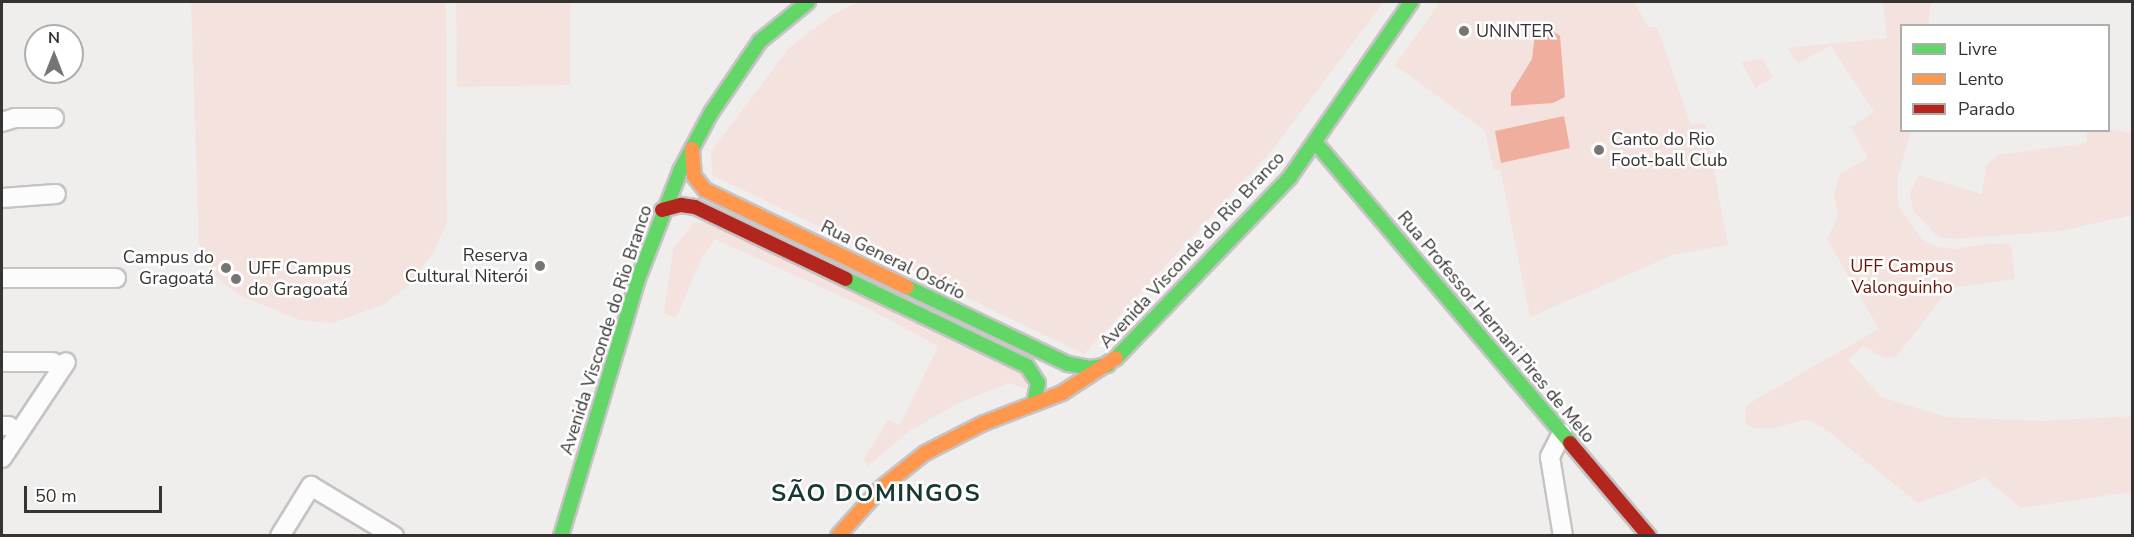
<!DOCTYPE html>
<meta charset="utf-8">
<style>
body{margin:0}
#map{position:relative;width:2134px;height:537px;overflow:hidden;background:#f0eeed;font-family:"Nunito Sans",sans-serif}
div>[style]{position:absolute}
.green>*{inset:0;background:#f4e2de}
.water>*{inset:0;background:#f0ae9f}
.roads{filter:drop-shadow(2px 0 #c5c3c3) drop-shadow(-2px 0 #c5c3c3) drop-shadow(0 2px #c5c3c3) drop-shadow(0 -2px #c5c3c3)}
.street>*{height:18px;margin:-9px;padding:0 9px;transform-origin:9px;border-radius:9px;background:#fdfcfc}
.fast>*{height:14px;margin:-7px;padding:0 7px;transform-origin:7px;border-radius:7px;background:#63d668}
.slow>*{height:14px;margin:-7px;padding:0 7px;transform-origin:7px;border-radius:7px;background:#ff974d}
.jam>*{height:14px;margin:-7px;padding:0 7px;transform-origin:7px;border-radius:7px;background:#b3261e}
.dots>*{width:16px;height:16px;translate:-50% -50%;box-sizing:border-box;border:3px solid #fff;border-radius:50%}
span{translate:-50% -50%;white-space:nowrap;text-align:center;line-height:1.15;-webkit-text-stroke:5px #fff;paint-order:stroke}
.poi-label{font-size:18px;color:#353433}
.left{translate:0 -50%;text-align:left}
.right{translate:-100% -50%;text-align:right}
.street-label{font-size:18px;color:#353433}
.park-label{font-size:18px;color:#6a1708}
.district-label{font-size:24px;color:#173833;font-weight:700;letter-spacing:1.5px}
.frame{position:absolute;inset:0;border:3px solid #353433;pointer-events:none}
.legend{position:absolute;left:1900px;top:24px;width:210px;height:108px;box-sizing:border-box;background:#fff;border:2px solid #aeaead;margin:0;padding:8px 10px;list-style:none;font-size:18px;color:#353433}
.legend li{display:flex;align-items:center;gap:12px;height:30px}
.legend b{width:30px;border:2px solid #aeaead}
.north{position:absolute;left:24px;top:24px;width:60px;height:60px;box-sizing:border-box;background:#fff;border:2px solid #aeaead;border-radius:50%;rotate:0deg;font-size:16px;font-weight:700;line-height:24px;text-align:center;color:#353433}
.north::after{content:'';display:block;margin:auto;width:21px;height:27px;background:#767574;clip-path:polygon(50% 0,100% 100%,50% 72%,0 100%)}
.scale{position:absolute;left:24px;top:486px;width:138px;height:27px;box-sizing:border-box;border:3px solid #353433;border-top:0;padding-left:8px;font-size:18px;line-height:21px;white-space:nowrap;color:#353433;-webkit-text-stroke:4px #fff;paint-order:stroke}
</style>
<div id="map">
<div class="green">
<div style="clip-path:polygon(191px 2px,446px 2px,447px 223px,433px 253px,408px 286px,383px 305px,332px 323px,300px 320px,243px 297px,222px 283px,209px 267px,199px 245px)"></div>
<div style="clip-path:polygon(456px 2px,570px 2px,570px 85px,457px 87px)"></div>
<div style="clip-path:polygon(859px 2px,1384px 2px,1272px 150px,1084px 354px,712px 175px,711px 151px,790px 47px,834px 14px)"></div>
<div style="clip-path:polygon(1440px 2px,1634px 2px,1648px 27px,1657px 27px,1691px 125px,1705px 123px,1728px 245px,1673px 255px,1530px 317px,1500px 169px,1494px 170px,1485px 131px,1395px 65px)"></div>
<div style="clip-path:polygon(1883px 2px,1931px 2px,1928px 25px,1902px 26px,1902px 130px,1911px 131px,1897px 180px,1898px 205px,1922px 239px,1937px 247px,1953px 249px,1993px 243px,2011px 245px,2015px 279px,1950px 288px,1896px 357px,1884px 358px,1863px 346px,1848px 360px,1881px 397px,1947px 417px,2042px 421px,2132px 416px,2132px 492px,2021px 508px,1985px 478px,1918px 503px,1823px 427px,1807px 420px,1773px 428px,1755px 429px,1745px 423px,1746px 406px,1755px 400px,1879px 329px,1827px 239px,1838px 216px,1834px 194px,1840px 174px,1868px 158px,1851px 127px,1874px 112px,1831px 46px,1798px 63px,1787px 48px,1887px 38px)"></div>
<div style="clip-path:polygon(1763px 59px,1773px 77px,1756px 88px,1741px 62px)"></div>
<div style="clip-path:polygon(2109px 129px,2132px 133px,2132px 215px,2061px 231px,1950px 239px,1937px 236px,1913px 211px,1910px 192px,1919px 175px,1982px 194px,1986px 166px,1997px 155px,2087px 143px,2087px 131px)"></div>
<div style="clip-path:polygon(705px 222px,1027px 372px,1026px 389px,1009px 383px,956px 404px,907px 433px,868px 466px,864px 459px,888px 420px,900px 425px,938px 346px,869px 309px,715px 239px,701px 259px,676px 318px,664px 313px,673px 249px,693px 223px)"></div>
</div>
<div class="water">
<div style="clip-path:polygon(1548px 28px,1560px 36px,1565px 97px,1553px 103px,1511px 106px,1511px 93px,1532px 59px,1535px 33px)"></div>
<div style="clip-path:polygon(1564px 116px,1570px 148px,1501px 163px,1495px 131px)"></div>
</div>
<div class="roads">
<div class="street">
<div style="left:2px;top:122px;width:14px;rotate:-17deg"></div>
<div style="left:15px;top:118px;width:39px"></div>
<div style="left:2px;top:198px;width:54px;rotate:-4.2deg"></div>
<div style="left:2px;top:278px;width:114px"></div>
<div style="left:2px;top:362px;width:51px"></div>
<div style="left:2px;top:426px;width:7px"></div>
<div style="left:1562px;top:433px;width:27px;rotate:117deg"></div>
<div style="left:1550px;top:457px;width:80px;rotate:80.7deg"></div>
<div style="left:2px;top:458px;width:115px;rotate:-56.3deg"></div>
<div style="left:280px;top:536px;width:59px;rotate:-58.2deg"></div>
<div style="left:311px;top:486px;width:97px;rotate:31.1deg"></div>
</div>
<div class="fast">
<div style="left:1316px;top:143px;width:393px;rotate:49.7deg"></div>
<div style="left:846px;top:279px;width:201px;rotate:25.7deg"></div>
<div style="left:1027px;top:366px;width:20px;rotate:57deg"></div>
<div style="left:1038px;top:383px;width:21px;rotate:101deg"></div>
<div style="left:907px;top:287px;width:178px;rotate:25.6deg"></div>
<div style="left:1068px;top:364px;width:22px;rotate:10deg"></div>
<div style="left:1090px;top:368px;width:18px;rotate:-9deg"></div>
<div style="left:1116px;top:358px;width:251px;rotate:-46.1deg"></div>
<div style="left:1290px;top:177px;width:213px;rotate:-55.3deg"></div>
<div style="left:561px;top:536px;width:268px;rotate:-73.3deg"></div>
<div style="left:638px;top:279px;width:116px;rotate:-68.7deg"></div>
<div style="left:680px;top:171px;width:66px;rotate:-61.9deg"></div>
<div style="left:711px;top:113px;width:87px;rotate:-55.8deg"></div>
<div style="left:760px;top:41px;width:62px;rotate:-39.1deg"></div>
</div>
<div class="slow">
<div style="left:692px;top:149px;width:27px;rotate:86deg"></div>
<div style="left:694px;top:176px;width:18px;rotate:52deg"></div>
<div style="left:705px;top:190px;width:224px;rotate:25.7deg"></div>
<div style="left:838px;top:536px;width:64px;rotate:-48.1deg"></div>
<div style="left:881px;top:488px;width:56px;rotate:-38.5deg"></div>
<div style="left:925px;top:453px;width:66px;rotate:-27deg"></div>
<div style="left:984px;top:423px;width:84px;rotate:-21deg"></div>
<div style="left:1062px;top:393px;width:64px;rotate:-32.9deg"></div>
</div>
<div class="jam">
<div style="left:662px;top:210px;width:20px;rotate:-15deg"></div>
<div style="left:681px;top:205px;width:14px;rotate:8deg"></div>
<div style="left:695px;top:207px;width:167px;rotate:25.5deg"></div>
<div style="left:1570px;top:443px;width:122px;rotate:49.7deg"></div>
</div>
</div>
<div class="dots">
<div style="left:1464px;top:31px;background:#767574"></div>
<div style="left:1599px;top:150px;background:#767574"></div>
<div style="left:540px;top:266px;background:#767574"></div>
<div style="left:226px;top:268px;background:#767574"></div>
<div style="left:236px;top:279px;background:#767574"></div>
</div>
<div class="poi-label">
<span class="left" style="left:1476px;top:31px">UNINTER</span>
<span class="left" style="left:1611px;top:150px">Canto do Rio<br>Foot-ball Club</span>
<span class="right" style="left:528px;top:266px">Reserva<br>Cultural Niterói</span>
<span class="right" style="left:214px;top:268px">Campus do<br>Gragoatá</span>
<span class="left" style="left:248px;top:279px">UFF Campus<br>do Gragoatá</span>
</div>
<div class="street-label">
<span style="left:1192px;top:250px;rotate:-47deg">Avenida Visconde do Rio Branco</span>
<span style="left:893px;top:260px;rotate:26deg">Rua General Osório</span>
<span style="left:1496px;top:327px;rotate:50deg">Rua Professor Hernani Pires de Melo</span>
<span style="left:606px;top:330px;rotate:-72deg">Avenida Visconde do Rio Branco</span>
</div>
<div class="park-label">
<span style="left:1902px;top:277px">UFF Campus<br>Valonguinho</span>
</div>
<div class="district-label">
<span style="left:876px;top:494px">SÃO DOMINGOS</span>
</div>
<div class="frame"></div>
<ul class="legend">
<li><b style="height:8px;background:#63d668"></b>Livre</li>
<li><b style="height:8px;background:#ff974d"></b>Lento</li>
<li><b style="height:8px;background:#b3261e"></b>Parado</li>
</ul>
<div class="north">N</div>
<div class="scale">50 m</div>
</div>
